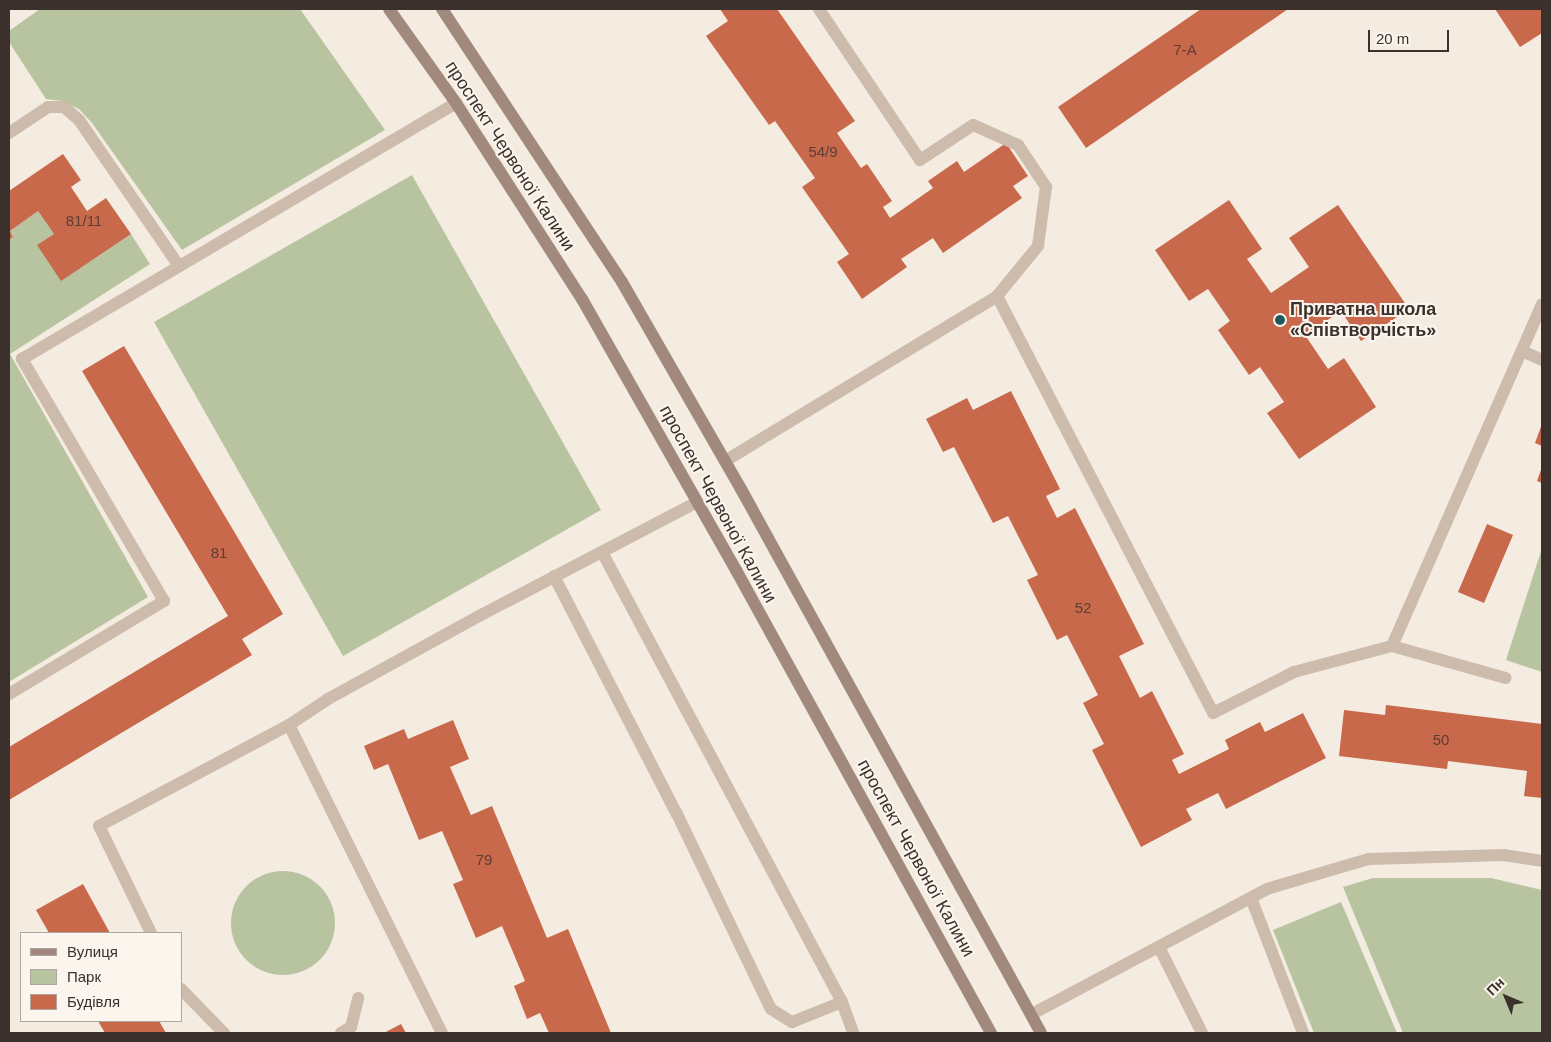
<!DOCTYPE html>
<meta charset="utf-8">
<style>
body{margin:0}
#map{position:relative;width:1551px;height:1042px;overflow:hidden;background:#f4ebe1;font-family:Helvetica,sans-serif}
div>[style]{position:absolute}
.green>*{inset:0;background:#b8c4a0}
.round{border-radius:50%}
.building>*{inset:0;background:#c8694b}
.lane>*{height:12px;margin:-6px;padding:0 6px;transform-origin:6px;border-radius:6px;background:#cdbbac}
.street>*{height:12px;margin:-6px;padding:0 6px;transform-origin:6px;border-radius:6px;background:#cdbbac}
.secondary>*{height:12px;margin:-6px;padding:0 6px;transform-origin:6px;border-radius:6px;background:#a18a7d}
.dots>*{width:14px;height:14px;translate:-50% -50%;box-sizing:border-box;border:2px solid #fbf5ee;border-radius:50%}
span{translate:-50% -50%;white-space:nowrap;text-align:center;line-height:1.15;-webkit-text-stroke:4px #fbf5ee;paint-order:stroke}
.number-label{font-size:15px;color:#5e3e33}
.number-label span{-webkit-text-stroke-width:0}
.street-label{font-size:18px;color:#3b302b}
.poi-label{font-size:18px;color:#3b302b;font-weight:700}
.left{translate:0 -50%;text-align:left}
.frame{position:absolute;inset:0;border:10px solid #3b302b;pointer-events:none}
.legend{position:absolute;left:20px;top:932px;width:162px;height:90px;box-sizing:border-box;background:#fbf5ee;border:1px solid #aea6a0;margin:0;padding:6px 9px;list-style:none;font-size:15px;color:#3b302b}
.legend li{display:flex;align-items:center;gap:10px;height:25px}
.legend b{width:25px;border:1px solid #aea6a0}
.north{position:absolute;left:1481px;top:972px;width:50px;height:50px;-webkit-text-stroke:4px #fbf5ee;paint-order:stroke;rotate:315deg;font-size:14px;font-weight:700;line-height:20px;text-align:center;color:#3b302b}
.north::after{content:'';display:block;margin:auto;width:18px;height:22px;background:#3b302b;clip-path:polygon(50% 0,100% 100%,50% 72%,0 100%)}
.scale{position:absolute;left:1368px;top:30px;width:81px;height:22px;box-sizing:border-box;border:2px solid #3b302b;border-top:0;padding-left:6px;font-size:15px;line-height:18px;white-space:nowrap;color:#3b302b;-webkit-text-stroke:4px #fbf5ee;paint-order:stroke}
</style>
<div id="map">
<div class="green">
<div style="clip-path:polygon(40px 9px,300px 9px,385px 130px,182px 250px,92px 123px,79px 109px,62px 101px,46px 99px,9px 42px,9px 31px)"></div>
<div style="clip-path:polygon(412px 175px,601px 510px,343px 656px,154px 322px)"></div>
<div style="clip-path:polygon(38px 211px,54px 234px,38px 245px,61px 280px,131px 234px,150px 264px,10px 354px,148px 597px,9px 682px,9px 240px,13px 237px,10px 231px)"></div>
<div style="clip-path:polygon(1542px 548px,1542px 672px,1506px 660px)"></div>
<div class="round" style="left:231px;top:871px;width:104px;height:104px"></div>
<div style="clip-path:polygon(1373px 878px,1491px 878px,1542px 890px,1542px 1033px,1403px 1033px,1343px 887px)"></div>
<div style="clip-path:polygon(1341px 902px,1397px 1033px,1314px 1033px,1273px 930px)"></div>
</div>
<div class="building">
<div style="clip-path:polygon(720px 9px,777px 9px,855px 121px,837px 133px,861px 168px,867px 164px,892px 201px,883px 207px,890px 218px,933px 188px,928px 181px,957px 161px,964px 172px,1006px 143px,1028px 176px,1013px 186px,1022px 198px,943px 253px,933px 238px,901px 259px,907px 267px,862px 299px,837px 262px,849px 254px,802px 187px,815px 178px,775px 121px,769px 125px,706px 36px,728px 21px)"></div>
<div style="clip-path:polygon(1201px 9px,1288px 9px,1086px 148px,1058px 107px)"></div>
<div style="clip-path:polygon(1495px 9px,1542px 9px,1542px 33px,1520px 47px)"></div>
<div style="clip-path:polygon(63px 154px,81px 180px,71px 187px,87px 211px,106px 198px,131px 234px,61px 281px,37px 245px,54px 234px,38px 211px,10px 231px,13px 237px,9px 240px,9px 191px)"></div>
<div style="clip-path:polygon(1229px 200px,1262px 249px,1247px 259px,1271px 293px,1309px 267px,1289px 238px,1338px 205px,1409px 309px,1361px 341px,1341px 311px,1305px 335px,1328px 369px,1344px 358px,1376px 407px,1299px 459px,1267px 413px,1284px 402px,1260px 367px,1249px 375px,1218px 330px,1230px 321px,1208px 289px,1189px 301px,1155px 250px)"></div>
<div style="clip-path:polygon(124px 346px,283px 614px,242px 639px,252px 655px,9px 800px,9px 747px,228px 616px,82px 371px)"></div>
<div style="clip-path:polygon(1011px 391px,1060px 489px,1046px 496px,1057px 518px,1075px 508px,1144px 644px,1119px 656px,1140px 698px,1152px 691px,1184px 754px,1172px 760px,1179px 774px,1229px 749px,1225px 740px,1260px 722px,1265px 732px,1303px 713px,1326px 758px,1226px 809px,1218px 793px,1186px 809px,1192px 820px,1141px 847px,1092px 750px,1104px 744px,1083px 703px,1098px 695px,1067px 635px,1057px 640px,1027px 580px,1038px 575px,1008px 516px,993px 523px,954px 447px,943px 452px,926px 419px,967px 398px,973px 410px)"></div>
<div style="clip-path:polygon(1542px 424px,1542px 446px,1535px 443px)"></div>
<div style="clip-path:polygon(1542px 467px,1542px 483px,1537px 481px)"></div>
<div style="clip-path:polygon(1487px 524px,1513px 535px,1484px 603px,1458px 592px)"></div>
<div style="clip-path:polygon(1386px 705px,1542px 724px,1542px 798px,1524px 796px,1527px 771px,1448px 761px,1447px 769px,1339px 756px,1344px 710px,1385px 715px)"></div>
<div style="clip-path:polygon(453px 720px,469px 759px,450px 767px,471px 815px,492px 806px,547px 938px,568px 929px,611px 1033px,549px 1033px,540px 1013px,527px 1019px,514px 986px,525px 981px,502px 926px,476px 938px,453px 884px,463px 880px,442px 831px,419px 840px,388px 764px,374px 770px,364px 746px,404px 729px,408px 739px)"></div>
<div style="clip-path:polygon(83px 884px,110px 933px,49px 933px,36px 910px)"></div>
<div style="clip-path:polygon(98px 1021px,159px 1021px,166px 1033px,105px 1033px)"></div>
<div style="clip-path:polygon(401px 1024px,406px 1033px,384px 1033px)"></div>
</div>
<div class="lane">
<div style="left:9px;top:133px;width:47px;rotate:-33.7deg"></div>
<div style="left:48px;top:107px;width:16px"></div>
<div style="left:64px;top:107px;width:20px;rotate:41deg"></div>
<div style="left:79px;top:120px;width:177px;rotate:55.6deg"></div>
<div style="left:997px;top:296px;width:470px;rotate:62.6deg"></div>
<div style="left:1213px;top:713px;width:91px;rotate:-26.8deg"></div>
<div style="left:1294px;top:672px;width:101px;rotate:-14.9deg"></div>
<div style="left:1392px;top:646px;width:118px;rotate:15.7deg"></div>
<div style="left:1522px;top:351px;width:22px;rotate:24deg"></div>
<div style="left:725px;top:461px;width:318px;rotate:-31.2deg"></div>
<div style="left:997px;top:296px;width:65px;rotate:-50.6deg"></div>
<div style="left:1038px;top:246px;width:60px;rotate:-82.3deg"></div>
<div style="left:1046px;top:187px;width:50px;rotate:-123.7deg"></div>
<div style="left:1018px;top:145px;width:49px;rotate:-156deg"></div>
<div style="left:973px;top:125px;width:64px;rotate:146.6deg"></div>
<div style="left:920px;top:160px;width:182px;rotate:-123.8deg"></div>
<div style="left:602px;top:552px;width:510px;rotate:61.93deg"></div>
<div style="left:842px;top:1002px;width:33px;rotate:70deg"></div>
<div style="left:554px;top:576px;width:268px;rotate:62.7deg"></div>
<div style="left:677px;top:814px;width:216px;rotate:64.3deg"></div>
<div style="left:771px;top:1009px;width:25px;rotate:32deg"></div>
<div style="left:792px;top:1022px;width:54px;rotate:-21.8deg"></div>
<div style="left:1392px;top:646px;width:373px;rotate:-66.3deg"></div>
<div style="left:9px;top:694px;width:181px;rotate:-31deg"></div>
<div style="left:164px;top:601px;width:281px;rotate:-120.4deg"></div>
<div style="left:22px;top:359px;width:504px;rotate:-30.53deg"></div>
<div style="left:289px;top:725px;width:344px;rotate:63.6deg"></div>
<div style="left:1251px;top:898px;width:145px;rotate:68.9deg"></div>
<div style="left:151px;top:933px;width:119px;rotate:-115.9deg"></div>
<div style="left:99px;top:826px;width:215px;rotate:-28deg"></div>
<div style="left:289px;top:725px;width:47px;rotate:-33.7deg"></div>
<div style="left:328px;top:699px;width:175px;rotate:-28.8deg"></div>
<div style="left:481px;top:615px;width:244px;rotate:-27.6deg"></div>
<div style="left:1159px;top:947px;width:96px;rotate:63.4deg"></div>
<div style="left:181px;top:989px;width:62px;rotate:45.7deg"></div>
<div style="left:341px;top:1033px;width:12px;rotate:-31deg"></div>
<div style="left:351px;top:1027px;width:30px;rotate:-76deg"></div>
</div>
<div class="street">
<div style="left:1032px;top:1014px;width:266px;rotate:-28deg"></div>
<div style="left:1267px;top:889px;width:106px;rotate:-16.4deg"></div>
<div style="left:1369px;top:859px;width:135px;rotate:-1.7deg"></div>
<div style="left:1504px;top:855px;width:38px;rotate:9deg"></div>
</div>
<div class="secondary">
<div style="left:389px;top:9px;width:115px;rotate:54.5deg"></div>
<div style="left:456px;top:103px;width:233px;rotate:57.3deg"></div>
<div style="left:582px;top:299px;width:312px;rotate:60.4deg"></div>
<div style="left:736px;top:570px;width:529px;rotate:61.16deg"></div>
<div style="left:442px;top:9px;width:327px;rotate:56.6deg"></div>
<div style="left:622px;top:282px;width:239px;rotate:60.1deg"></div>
<div style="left:741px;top:489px;width:621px;rotate:61.12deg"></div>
</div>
<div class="dots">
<div style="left:1280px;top:320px;background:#1f5a5e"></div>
</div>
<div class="number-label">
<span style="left:1185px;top:50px">7-А</span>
<span style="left:823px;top:152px">54/9</span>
<span style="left:84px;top:221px">81/11</span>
<span style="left:219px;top:553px">81</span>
<span style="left:1083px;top:608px">52</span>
<span style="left:1441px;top:740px">50</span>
<span style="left:484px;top:860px">79</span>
</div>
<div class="street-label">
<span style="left:510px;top:156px;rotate:57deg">проспект Червоної Калини</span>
<span style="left:718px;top:504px;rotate:61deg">проспект Червоної Калини</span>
<span style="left:916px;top:858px;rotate:61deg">проспект Червоної Калини</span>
</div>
<div class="poi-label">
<span class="left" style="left:1290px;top:320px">Приватна школа<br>«Співтворчість»</span>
</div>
<div class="frame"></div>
<ul class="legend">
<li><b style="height:6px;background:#a18a7d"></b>Вулиця</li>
<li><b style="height:14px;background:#b8c4a0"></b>Парк</li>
<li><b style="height:14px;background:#c8694b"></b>Будівля</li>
</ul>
<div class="north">Пн</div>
<div class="scale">20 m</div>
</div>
